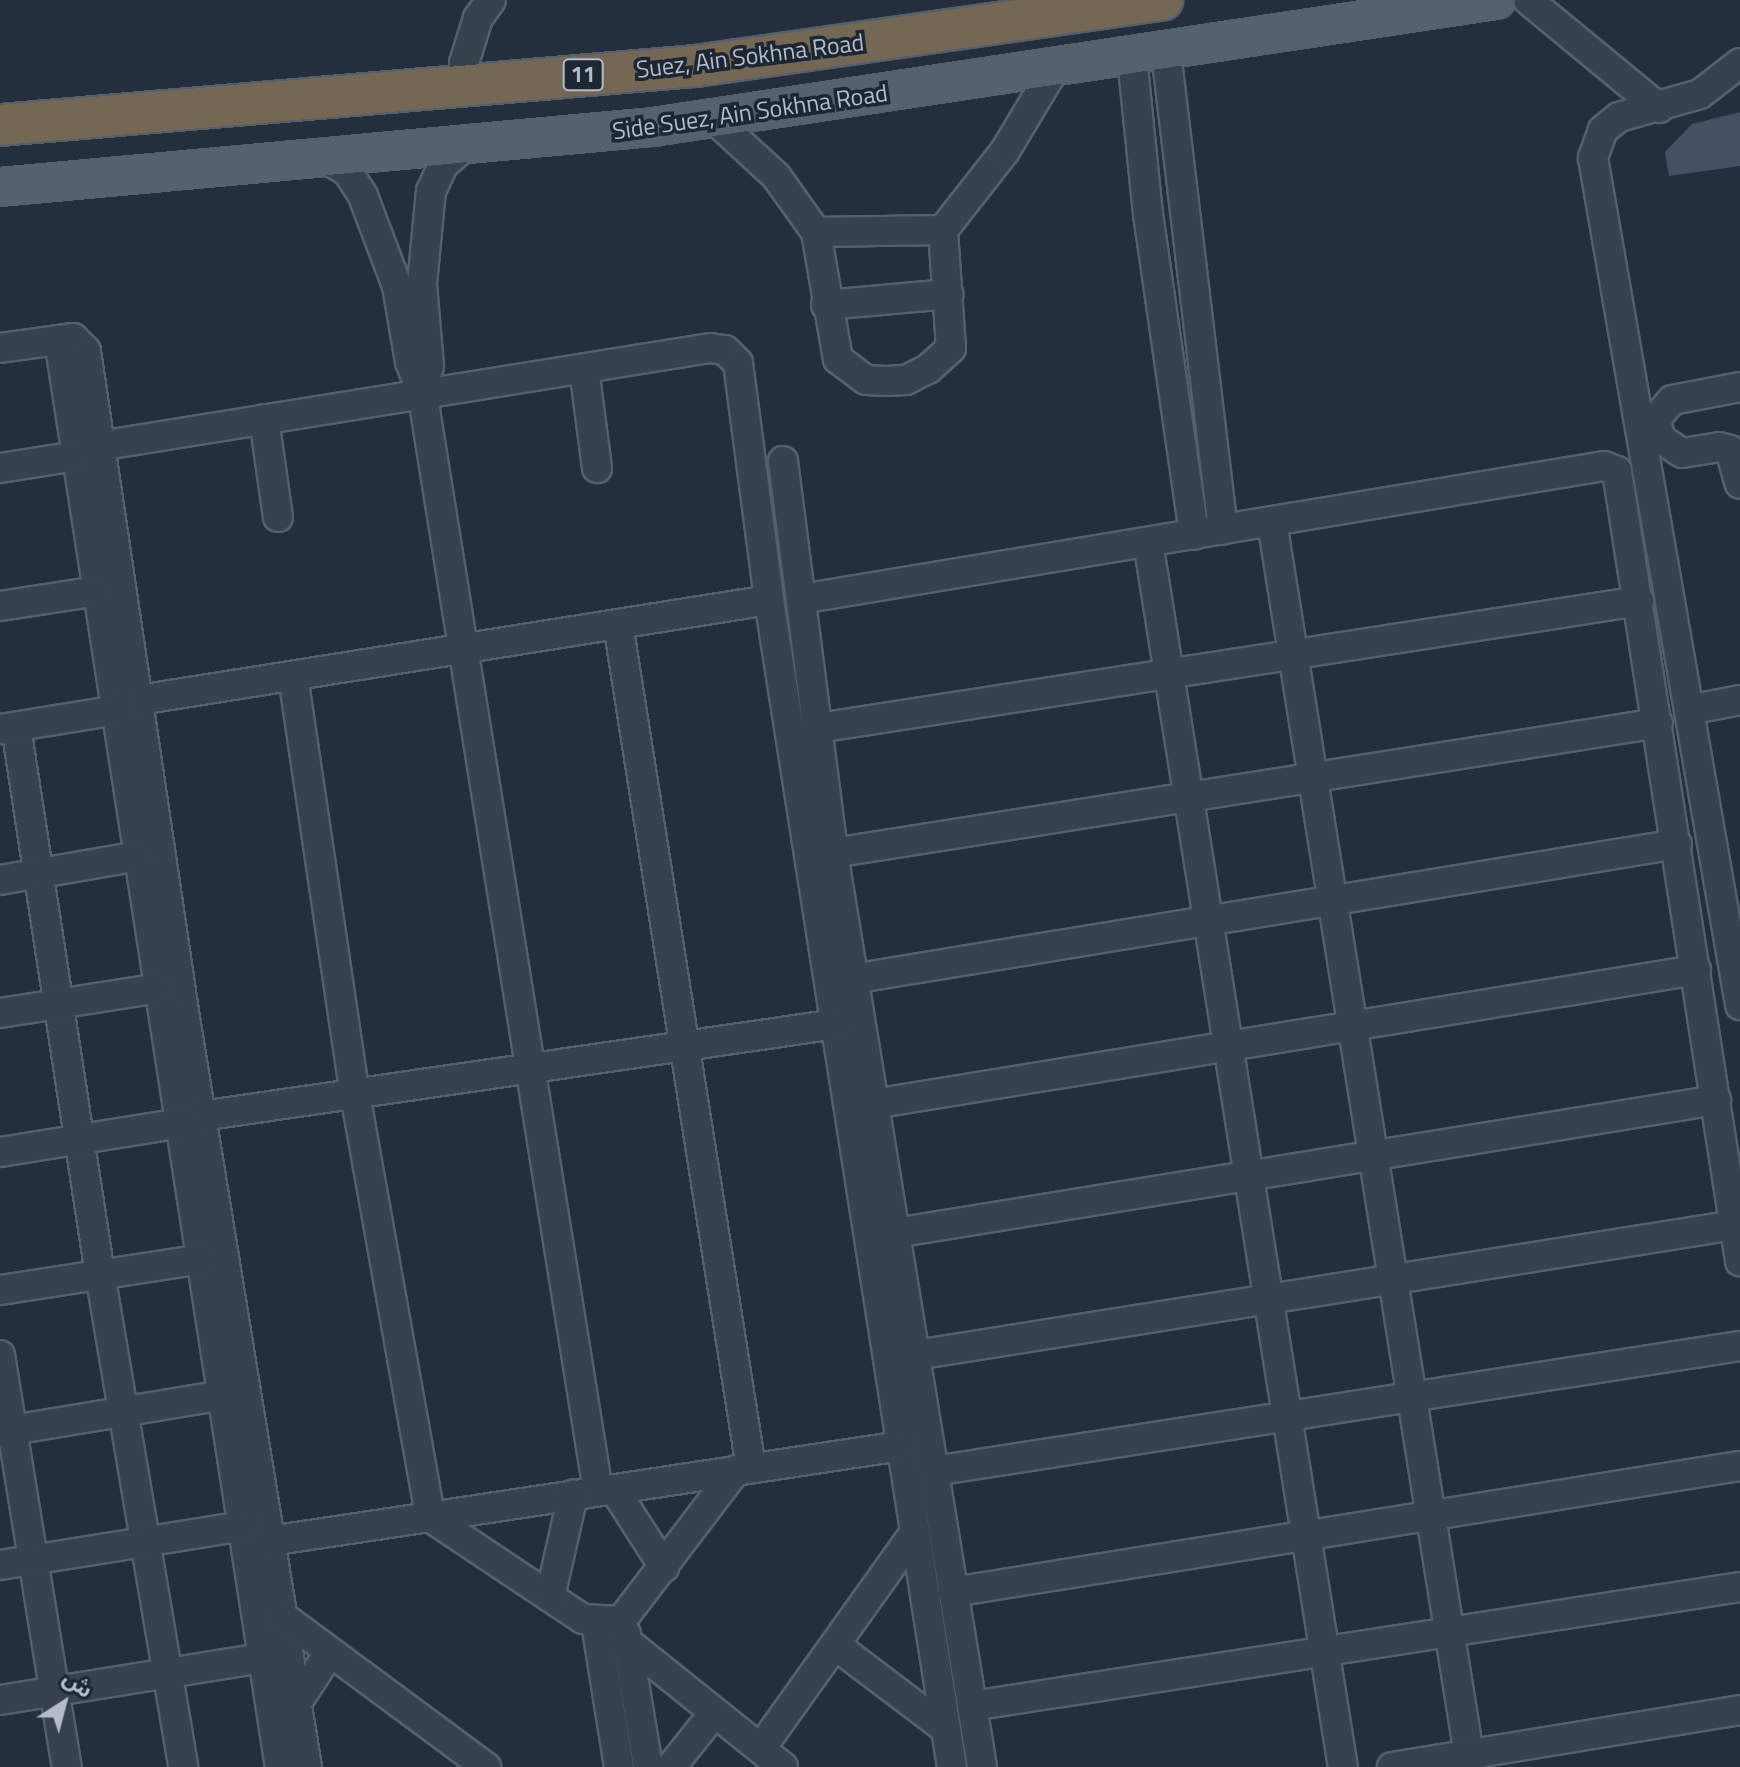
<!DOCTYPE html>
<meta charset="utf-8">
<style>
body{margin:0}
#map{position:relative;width:1740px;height:1767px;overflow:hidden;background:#242f3e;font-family:"Titillium Web","Noto Sans Arabic",sans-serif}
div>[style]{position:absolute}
.building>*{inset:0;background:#455162}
.roads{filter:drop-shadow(2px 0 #565f6c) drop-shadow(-2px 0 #565f6c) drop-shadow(0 2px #565f6c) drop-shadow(0 -2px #565f6c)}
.minor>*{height:28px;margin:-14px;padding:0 14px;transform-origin:14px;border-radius:14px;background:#38414e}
.major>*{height:36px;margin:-18px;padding:0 18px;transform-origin:18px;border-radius:18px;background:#56606e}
.highway>*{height:40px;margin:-20px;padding:0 20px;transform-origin:20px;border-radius:20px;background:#746855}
span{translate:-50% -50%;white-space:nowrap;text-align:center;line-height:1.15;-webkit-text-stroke:7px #1d2633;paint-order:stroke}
.shield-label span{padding:2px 6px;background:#1d2633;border:2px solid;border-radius:6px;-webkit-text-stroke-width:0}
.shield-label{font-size:22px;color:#b4bcc9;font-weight:700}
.street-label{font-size:24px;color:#b4bcc9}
.north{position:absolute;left:24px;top:1663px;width:80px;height:80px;-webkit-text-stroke:6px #1d2633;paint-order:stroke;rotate:36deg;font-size:22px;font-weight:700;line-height:32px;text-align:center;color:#b4bcc9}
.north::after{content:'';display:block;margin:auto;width:28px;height:36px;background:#b4bcc9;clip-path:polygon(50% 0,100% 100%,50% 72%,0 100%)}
</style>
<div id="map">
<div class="building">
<div style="clip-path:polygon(1740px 112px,1740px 166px,1669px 176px,1665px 152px,1692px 124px)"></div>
</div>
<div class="roads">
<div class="minor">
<div style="left:1528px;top:0;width:170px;rotate:39.5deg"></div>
<div style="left:1166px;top:52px;width:481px;rotate:83.2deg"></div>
<div style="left:1132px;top:57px;width:158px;rotate:84.2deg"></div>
<div style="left:1148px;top:214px;width:324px;rotate:81.8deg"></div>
<div style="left:1740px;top:63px;width:51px;rotate:142.2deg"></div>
<div style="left:1700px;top:94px;width:84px;rotate:164.1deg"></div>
<div style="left:1619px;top:117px;width:21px;rotate:141deg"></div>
<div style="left:1603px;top:130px;width:30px;rotate:110deg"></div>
<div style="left:1593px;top:158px;width:860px;rotate:80.15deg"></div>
<div style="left:465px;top:83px;width:20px;rotate:-93deg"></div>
<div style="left:464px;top:63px;width:47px;rotate:-72.7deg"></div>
<div style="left:478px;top:18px;width:22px;rotate:-54deg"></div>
<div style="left:714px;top:119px;width:84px;rotate:42.6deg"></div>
<div style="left:776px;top:176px;width:69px;rotate:54.5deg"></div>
<div style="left:816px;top:232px;width:127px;rotate:-0.9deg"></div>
<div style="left:943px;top:230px;width:100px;rotate:-51.9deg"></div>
<div style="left:1005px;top:151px;width:96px;rotate:-59.1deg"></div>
<div style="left:325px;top:158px;width:26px;rotate:31deg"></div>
<div style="left:347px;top:171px;width:30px;rotate:57deg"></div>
<div style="left:363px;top:196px;width:96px;rotate:69.3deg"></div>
<div style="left:397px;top:286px;width:77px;rotate:80.3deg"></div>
<div style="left:410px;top:362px;width:31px;rotate:68deg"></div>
<div style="left:422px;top:391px;width:1114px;rotate:80.91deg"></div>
<div style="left:816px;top:232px;width:129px;rotate:80.2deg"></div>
<div style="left:838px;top:359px;width:35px;rotate:37deg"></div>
<div style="left:866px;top:380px;width:20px;rotate:3deg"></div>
<div style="left:886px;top:381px;width:20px;rotate:-3deg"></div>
<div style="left:906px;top:380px;width:25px;rotate:-27deg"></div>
<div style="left:928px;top:369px;width:31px;rotate:-42deg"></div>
<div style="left:951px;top:348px;width:118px;rotate:-93.9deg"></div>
<div style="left:826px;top:305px;width:123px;rotate:-5.1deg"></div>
<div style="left:59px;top:340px;width:1444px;rotate:81.2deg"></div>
<div style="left:0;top:348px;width:74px;rotate:-7.8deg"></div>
<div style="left:73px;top:338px;width:18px;rotate:45deg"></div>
<div style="left:86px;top:351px;width:674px;rotate:81.56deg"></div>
<div style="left:185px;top:1018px;width:759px;rotate:80.75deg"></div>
<div style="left:584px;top:369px;width:100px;rotate:82.5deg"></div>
<div style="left:1740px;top:387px;width:69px;rotate:169.2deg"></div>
<div style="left:1672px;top:400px;width:21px;rotate:131deg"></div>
<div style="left:1658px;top:416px;width:12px;rotate:95deg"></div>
<div style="left:1657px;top:428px;width:13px;rotate:67deg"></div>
<div style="left:1662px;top:440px;width:24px;rotate:33deg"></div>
<div style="left:1682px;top:453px;width:37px;rotate:-9deg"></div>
<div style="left:1719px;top:447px;width:11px;rotate:15deg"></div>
<div style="left:1730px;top:450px;width:35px;rotate:74deg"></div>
<div style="left:422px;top:391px;width:26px;rotate:-74deg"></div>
<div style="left:429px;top:366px;width:82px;rotate:-94.9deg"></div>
<div style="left:422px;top:284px;width:93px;rotate:-84.5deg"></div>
<div style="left:431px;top:191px;width:29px;rotate:-65deg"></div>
<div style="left:443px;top:165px;width:32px;rotate:-41deg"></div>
<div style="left:264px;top:419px;width:99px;rotate:81.9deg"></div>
<div style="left:99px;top:446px;width:619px;rotate:-9.11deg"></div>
<div style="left:710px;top:348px;width:15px;rotate:8deg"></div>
<div style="left:725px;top:350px;width:18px;rotate:45deg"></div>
<div style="left:738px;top:363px;width:239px;rotate:82.5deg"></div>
<div style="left:769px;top:600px;width:1181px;rotate:81.09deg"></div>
<div style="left:783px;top:461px;width:395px;rotate:82.7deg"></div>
<div style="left:833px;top:853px;width:926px;rotate:80.74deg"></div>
<div style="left:0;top:468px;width:78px;rotate:-8.9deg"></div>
<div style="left:1272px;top:522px;width:1261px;rotate:80.92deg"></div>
<div style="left:1148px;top:542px;width:1240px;rotate:80.96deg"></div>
<div style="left:801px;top:599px;width:814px;rotate:-9.4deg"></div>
<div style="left:1604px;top:466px;width:14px;rotate:21deg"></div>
<div style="left:1617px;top:471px;width:800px;rotate:81.15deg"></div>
<div style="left:0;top:606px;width:99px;rotate:-8.7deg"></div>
<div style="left:618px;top:624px;width:854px;rotate:81.04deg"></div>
<div style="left:293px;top:676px;width:423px;rotate:81.6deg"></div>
<div style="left:355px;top:1094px;width:430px;rotate:79.9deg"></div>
<div style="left:430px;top:1517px;width:184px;rotate:33.7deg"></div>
<div style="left:583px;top:1619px;width:38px;rotate:3deg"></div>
<div style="left:621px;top:1621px;width:190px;rotate:-52.7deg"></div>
<div style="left:139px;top:700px;width:638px;rotate:-9.02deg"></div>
<div style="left:1689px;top:710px;width:52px;rotate:-11.1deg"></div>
<div style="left:16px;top:727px;width:553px;rotate:81.27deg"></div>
<div style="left:100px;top:1274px;width:500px;rotate:80.4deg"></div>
<div style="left:818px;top:728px;width:831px;rotate:-8.79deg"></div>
<div style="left:0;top:729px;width:119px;rotate:-9.2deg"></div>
<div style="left:833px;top:853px;width:835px;rotate:-8.95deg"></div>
<div style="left:0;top:880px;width:141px;rotate:-9.8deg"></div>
<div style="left:852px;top:979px;width:836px;rotate:-9.29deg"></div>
<div style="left:0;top:1013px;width:162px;rotate:-8.9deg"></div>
<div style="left:873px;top:1104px;width:834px;rotate:-9.25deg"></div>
<div style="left:201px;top:1116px;width:642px;rotate:-8.24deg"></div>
<div style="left:0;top:1152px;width:183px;rotate:-9.1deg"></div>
<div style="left:895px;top:1233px;width:832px;rotate:-9.2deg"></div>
<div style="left:0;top:1290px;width:204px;rotate:-8.7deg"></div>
<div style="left:0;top:1355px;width:417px;rotate:80.8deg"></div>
<div style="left:916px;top:1355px;width:829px;rotate:-9.02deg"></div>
<div style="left:0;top:1432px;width:226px;rotate:-9.4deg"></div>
<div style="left:934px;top:1471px;width:816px;rotate:-8.82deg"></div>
<div style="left:614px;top:1489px;width:93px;rotate:57.3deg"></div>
<div style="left:270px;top:1541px;width:638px;rotate:-8.56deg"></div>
<div style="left:0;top:1565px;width:246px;rotate:-9.1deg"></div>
<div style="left:953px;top:1592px;width:797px;rotate:-9.1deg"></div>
<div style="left:550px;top:1597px;width:105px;rotate:-77.3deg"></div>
<div style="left:282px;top:1616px;width:254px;rotate:36.5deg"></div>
<div style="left:596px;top:1623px;width:146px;rotate:80.9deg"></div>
<div style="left:626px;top:1634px;width:135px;rotate:80.6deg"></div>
<div style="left:627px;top:1642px;width:200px;rotate:38.7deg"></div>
<div style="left:835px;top:1645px;width:139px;rotate:37.1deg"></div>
<div style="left:0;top:1700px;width:266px;rotate:-9.1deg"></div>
<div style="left:296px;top:1704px;width:62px;rotate:-56.8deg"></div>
<div style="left:972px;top:1706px;width:777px;rotate:-8.81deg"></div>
<div style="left:761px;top:1748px;width:265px;rotate:-54.5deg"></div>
<div style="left:671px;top:1767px;width:70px;rotate:-51.3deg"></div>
<div style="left:1392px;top:1767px;width:353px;rotate:-9.3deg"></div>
</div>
<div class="major">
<div style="left:0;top:187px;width:656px;rotate:-5.25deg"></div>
<div style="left:653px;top:127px;width:853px;rotate:-8.57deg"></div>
</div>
<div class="highway">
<div style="left:0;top:125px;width:698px;rotate:-4.85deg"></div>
<div style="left:696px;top:66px;width:471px;rotate:-8.1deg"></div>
</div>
</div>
<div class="shield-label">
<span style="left:583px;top:75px">11</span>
</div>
<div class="street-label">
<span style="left:750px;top:56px;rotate:-7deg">Suez, Ain Sokhna Road</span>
<span style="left:750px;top:112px;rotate:-8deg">Side Suez, Ain Sokhna Road</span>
</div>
<div class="north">ش</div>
</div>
